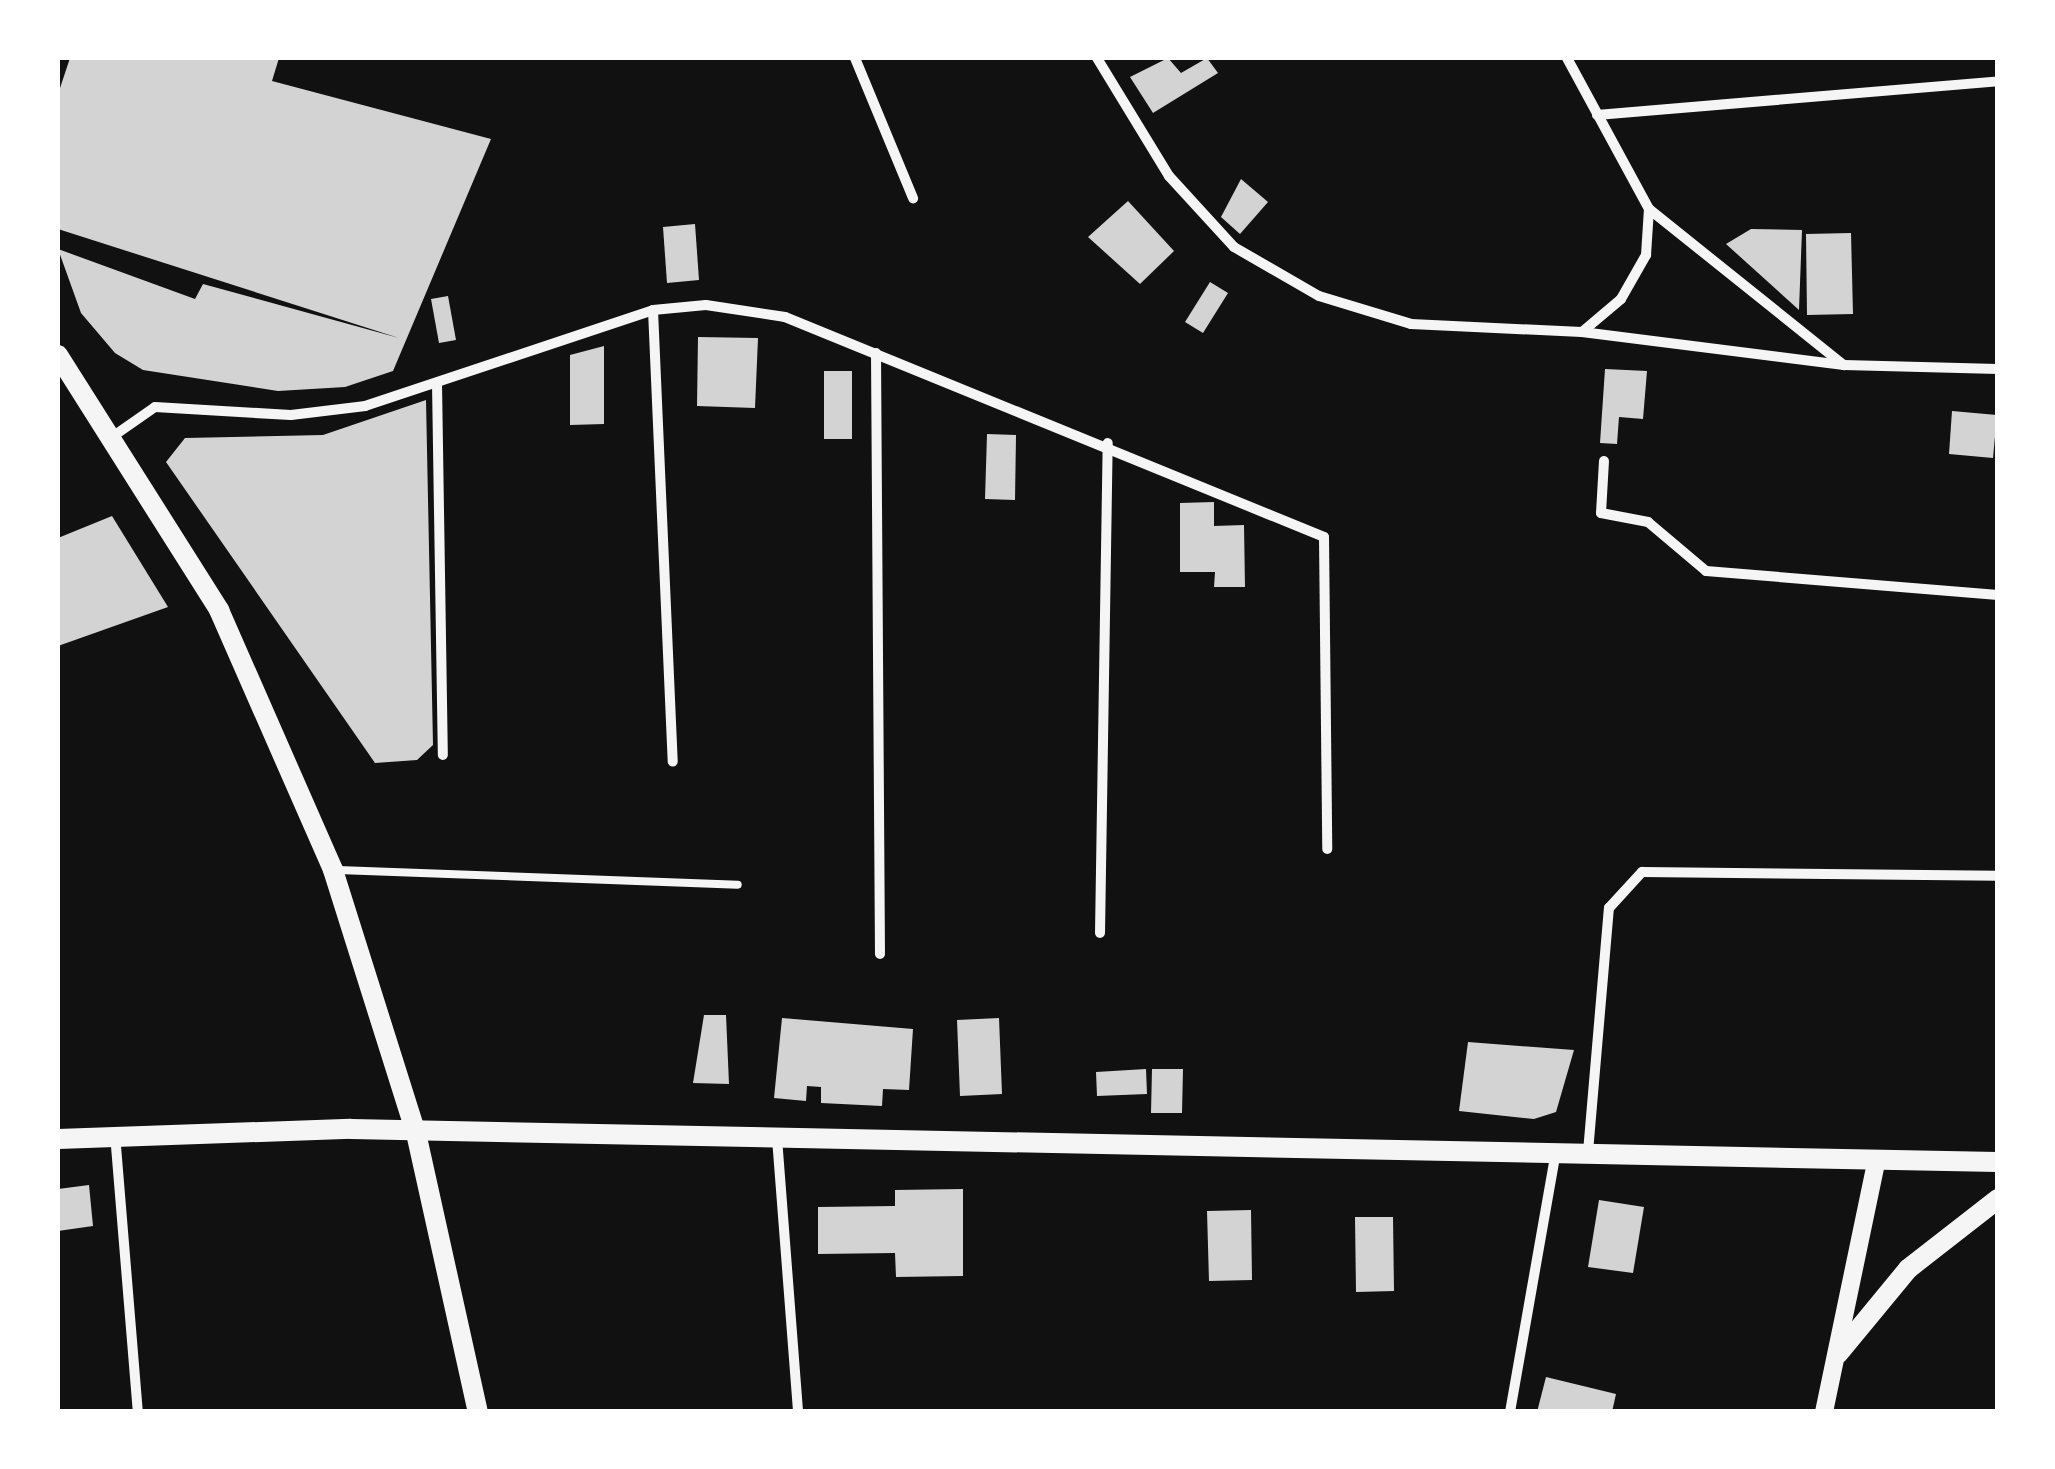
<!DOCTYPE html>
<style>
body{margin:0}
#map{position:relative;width:2055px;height:1469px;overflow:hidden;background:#111;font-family:Barlow,sans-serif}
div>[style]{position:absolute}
.building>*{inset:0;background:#d3d3d3}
.service>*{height:8px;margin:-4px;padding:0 4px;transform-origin:4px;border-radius:4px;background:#f5f5f5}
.minor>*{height:10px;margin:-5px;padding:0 5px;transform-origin:5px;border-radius:5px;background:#f5f5f5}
.tertiary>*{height:18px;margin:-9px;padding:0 9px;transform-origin:9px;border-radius:9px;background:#f5f5f5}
.secondary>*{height:20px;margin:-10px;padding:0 10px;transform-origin:10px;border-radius:10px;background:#f5f5f5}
span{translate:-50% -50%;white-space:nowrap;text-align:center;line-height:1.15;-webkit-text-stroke:9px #fff;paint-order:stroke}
.frame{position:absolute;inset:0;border:60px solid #fff;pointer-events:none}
</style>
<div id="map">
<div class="building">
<div style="clip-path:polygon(70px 58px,279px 58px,272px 81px,491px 139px,393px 371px,345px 387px,278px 391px,143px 370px,115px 353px,81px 313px,58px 249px,195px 299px,203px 284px,399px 338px,58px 229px,58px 94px)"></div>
<div style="clip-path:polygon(1168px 58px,1181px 73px,1207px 58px,1218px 73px,1153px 113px,1130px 77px)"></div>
<div style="clip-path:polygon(1241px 179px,1268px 202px,1240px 234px,1221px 217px)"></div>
<div style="clip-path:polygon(1128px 201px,1174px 251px,1140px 284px,1088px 237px)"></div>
<div style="clip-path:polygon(695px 224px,699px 280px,667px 283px,663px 227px)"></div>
<div style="clip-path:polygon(1751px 229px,1802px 230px,1799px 310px,1726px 244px)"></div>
<div style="clip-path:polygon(1851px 233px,1853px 314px,1807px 315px,1806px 234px)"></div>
<div style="clip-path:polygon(1210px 282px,1228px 293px,1203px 333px,1185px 322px)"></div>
<div style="clip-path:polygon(448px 296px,456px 340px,439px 343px,431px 299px)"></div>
<div style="clip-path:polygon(698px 337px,758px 338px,755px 408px,697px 406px)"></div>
<div style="clip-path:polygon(604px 346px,604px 424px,570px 425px,570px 355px)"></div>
<div style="clip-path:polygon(1605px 369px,1647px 371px,1643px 419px,1619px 417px,1617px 444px,1600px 443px)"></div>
<div style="clip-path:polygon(824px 371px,852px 371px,852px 439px,824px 439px)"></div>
<div style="clip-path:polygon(426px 400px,433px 745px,417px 760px,375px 763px,166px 462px,185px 438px,323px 435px)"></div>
<div style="clip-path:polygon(1952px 411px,1997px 415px,1993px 458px,1949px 454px)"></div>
<div style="clip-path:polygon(987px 434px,1016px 435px,1015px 500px,985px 499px)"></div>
<div style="clip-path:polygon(1214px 502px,1214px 526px,1244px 525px,1245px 587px,1214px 587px,1215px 572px,1180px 572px,1180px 503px)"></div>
<div style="clip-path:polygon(112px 516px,168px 607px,58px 646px,58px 538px)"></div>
<div style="clip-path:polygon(704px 1015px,726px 1015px,729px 1084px,693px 1083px)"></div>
<div style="clip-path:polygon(782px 1018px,913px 1029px,909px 1090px,883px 1089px,882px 1106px,821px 1103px,821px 1087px,807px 1086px,806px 1101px,774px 1098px)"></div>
<div style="clip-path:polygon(999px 1018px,1002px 1094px,960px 1096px,957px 1020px)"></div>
<div style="clip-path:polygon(1468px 1042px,1574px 1050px,1556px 1112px,1534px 1119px,1459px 1111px)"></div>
<div style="clip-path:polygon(1146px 1069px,1147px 1094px,1097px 1096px,1096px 1072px)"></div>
<div style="clip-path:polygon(1152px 1069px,1183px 1069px,1182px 1113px,1151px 1113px)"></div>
<div style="clip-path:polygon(89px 1185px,93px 1226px,58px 1231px,58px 1189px)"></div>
<div style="clip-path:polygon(963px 1189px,963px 1276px,896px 1277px,895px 1253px,818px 1254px,818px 1207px,895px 1206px,895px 1190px)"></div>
<div style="clip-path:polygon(1599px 1200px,1644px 1207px,1633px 1273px,1588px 1267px)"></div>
<div style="clip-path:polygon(1251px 1210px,1252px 1280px,1209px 1281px,1207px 1211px)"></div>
<div style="clip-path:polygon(1355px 1217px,1393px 1217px,1394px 1291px,1356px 1292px)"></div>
<div style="clip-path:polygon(1546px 1377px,1616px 1394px,1612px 1412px,1537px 1412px)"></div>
</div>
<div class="service">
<div style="left:338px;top:870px;width:400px;rotate:2.1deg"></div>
</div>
<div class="minor">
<div style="left:855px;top:58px;width:152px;rotate:67.5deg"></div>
<div style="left:1097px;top:58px;width:138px;rotate:58.6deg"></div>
<div style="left:1169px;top:176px;width:96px;rotate:47.5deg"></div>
<div style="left:1234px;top:247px;width:98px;rotate:30deg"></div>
<div style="left:1319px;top:296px;width:96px;rotate:16.9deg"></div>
<div style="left:1411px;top:324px;width:171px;rotate:2.7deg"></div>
<div style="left:1582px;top:332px;width:264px;rotate:7.2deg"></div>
<div style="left:1844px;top:365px;width:154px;rotate:1.5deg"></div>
<div style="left:1567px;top:58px;width:172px;rotate:61.5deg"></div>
<div style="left:1649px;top:209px;width:250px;rotate:38.7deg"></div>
<div style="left:1597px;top:115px;width:402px;rotate:-4.8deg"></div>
<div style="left:653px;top:310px;width:452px;rotate:87.5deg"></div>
<div style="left:1582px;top:332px;width:51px;rotate:-40.2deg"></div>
<div style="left:1621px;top:299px;width:51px;rotate:-60.4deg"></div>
<div style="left:1646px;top:255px;width:46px;rotate:-86.3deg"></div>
<div style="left:876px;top:353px;width:601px;rotate:89.62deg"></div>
<div style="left:437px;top:383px;width:372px;rotate:89.1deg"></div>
<div style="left:112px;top:437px;width:52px;rotate:-34.9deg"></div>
<div style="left:155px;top:407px;width:136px;rotate:3.4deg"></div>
<div style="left:291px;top:415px;width:75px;rotate:-6.9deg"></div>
<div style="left:365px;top:406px;width:304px;rotate:-18.4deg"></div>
<div style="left:653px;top:310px;width:53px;rotate:-5.4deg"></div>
<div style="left:706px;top:305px;width:80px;rotate:8.6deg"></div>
<div style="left:785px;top:317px;width:582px;rotate:22.2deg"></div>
<div style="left:1324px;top:537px;width:312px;rotate:89.4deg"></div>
<div style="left:1604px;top:461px;width:52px;rotate:93.3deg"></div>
<div style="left:1601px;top:513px;width:48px;rotate:10.8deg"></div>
<div style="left:1648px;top:522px;width:76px;rotate:40.2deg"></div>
<div style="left:1706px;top:571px;width:293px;rotate:4.7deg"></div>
<div style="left:1100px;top:933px;width:490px;rotate:-89.1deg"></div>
<div style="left:115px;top:1134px;width:279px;rotate:85.3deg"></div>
<div style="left:777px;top:1138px;width:275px;rotate:85.6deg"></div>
<div style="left:1588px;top:1152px;width:245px;rotate:-85.1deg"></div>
<div style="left:1609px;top:908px;width:49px;rotate:-47.5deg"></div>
<div style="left:1642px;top:872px;width:356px;rotate:0.6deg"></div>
<div style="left:1510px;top:1412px;width:264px;rotate:-80deg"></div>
</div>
<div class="tertiary">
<div style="left:1824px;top:1412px;width:258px;rotate:-78.2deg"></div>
</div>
<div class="secondary">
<div style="left:58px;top:355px;width:302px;rotate:57.7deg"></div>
<div style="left:219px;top:610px;width:284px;rotate:66.3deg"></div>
<div style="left:333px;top:870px;width:276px;rotate:72.5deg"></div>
<div style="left:416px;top:1133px;width:286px;rotate:77.5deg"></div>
<div style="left:58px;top:1139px;width:293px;rotate:-2deg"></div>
<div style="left:351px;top:1129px;width:1647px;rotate:1.15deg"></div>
<div style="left:1838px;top:1354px;width:110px;rotate:-50.5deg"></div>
<div style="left:1908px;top:1269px;width:114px;rotate:-37.9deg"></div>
</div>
<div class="frame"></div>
</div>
